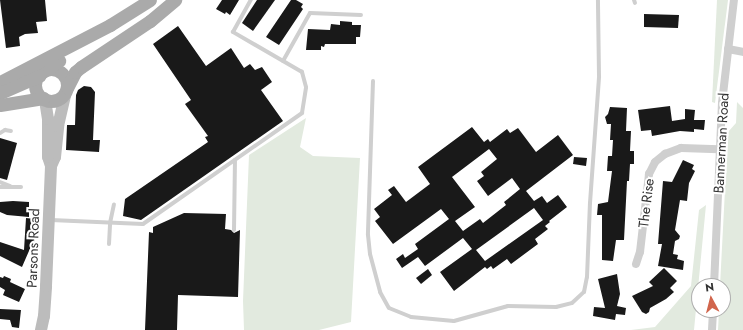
<!DOCTYPE html>
<style>
body{margin:0}
#map{position:relative;width:743px;height:330px;overflow:hidden;background:#fff;font-family:Jost,sans-serif}
div>[style]{position:absolute}
.green>*{inset:0;background:#e2eadf}
.building>*{inset:0;background:#191919}
.lane>*{height:4px;margin:-2px;padding:0 2px;transform-origin:2px;border-radius:2px;background:#cfcfcf}
.street>*{height:8px;margin:-4px;padding:0 4px;transform-origin:4px;border-radius:4px;background:#cfcfcf}
.secondary>*{height:12px;margin:-6px;padding:0 6px;transform-origin:6px;border-radius:6px;background:#bcbcbc}
.primary>*{height:13px;margin:-6.5px;padding:0 6.5px;transform-origin:6.5px;border-radius:6.5px;background:#aaa}
.primary>.ring{margin:-6.5px;padding:0;box-sizing:content-box;background:none;border:13px solid #aaa;border-radius:50%}
span{translate:-50% -50%;white-space:nowrap;text-align:center;line-height:1.15;-webkit-text-stroke:4px #fff;paint-order:stroke}
.street-label{font-size:14px;color:#323232}
.north{position:absolute;left:691px;top:278px;width:40px;height:40px;box-sizing:border-box;background:#fff;border:1px solid #adadad;border-radius:50%;rotate:353deg;font-size:11px;font-weight:700;line-height:16px;text-align:center;color:#323232}
.north::after{content:'';display:block;margin:auto;width:14px;height:18px;background:#d1654c;clip-path:polygon(50% 0,100% 100%,50% 72%,0 100%)}
</style>
<div id="map">
<div class="green">
<div style="clip-path:polygon(717px 0,728px 0,715px 103px,712px 102px)"></div>
<div style="clip-path:polygon(737px 102px,743px 108px,743px 330px,718px 330px,719px 310px,723px 310px,723px 286px,720px 286px,728px 132px,736px 123px)"></div>
<div style="clip-path:polygon(306px 118px,300px 147px,313px 156px,360px 158px,351px 322px,319px 330px,244px 330px,243px 301px,249px 155px)"></div>
<div style="clip-path:polygon(706px 205px,694px 330px,631px 330px,655px 327px,691px 286px,699px 210px)"></div>
</div>
<div class="building">
<div style="clip-path:polygon(0 0,45px 0,47px 21px,36px 22px,38px 33px,25px 34px,19px 37px,20px 46px,6px 48px)"></div>
<div style="clip-path:polygon(222px 0,239px 0,230px 15px,226px 12px,225px 14px,216px 9px)"></div>
<div style="clip-path:polygon(257px 0,275px 0,253px 31px,242px 23px)"></div>
<div style="clip-path:polygon(291px 0,296px 0,303px 4px,301px 7px,303px 9px,279px 45px,266px 37px)"></div>
<div style="clip-path:polygon(644px 14px,679px 15px,678px 28px,644px 27px)"></div>
<div style="clip-path:polygon(340px 21px,352px 22px,352px 25px,361px 25px,360px 37px,356px 37px,356px 44px,325px 44px,324px 47px,321px 46px,321px 50px,306px 50px,308px 29px,330px 30px,331px 24px,340px 25px)"></div>
<div style="clip-path:polygon(178px 26px,206px 66px,231px 48px,244px 68px,250px 64px,255px 70px,262px 67px,272px 82px,261px 90px,283px 121px,141px 220px,123px 216px,125px 199px,208px 142px,205px 137px,208px 136px,185px 104px,191px 100px,153px 44px)"></div>
<div style="clip-path:polygon(84px 86px,91px 87px,95px 92px,93px 140px,100px 140px,99px 152px,66px 150px,67px 125px,75px 125px,76px 95px,78px 90px)"></div>
<div style="clip-path:polygon(670px 106px,672px 121px,685px 119px,685px 109px,695px 110px,694px 120px,705px 120px,704px 130px,694px 129px,694px 132px,680px 131px,652px 136px,651px 130px,641px 131px,638px 110px)"></div>
<div style="clip-path:polygon(610px 107px,627px 108px,626px 131px,631px 131px,630px 151px,634px 151px,634px 164px,630px 164px,629px 181px,627px 181px,624px 240px,616px 240px,613px 261px,602px 260px,602px 215px,597px 215px,598px 204px,608px 202px,612px 171px,607px 171px,608px 156px,612px 156px,613px 140px,610px 140px,611px 124px,607px 124px,605px 117px,608px 114px)"></div>
<div style="clip-path:polygon(evenodd,472px 127px,484px 142px,488px 139px,490px 142px,507px 129px,510px 133px,518px 128px,536px 152px,558px 135px,573px 155px,526px 191px,534px 201px,542px 196px,547px 203px,558px 195px,567px 207px,549px 221px,550px 222px,545px 226px,548px 229px,535px 239px,538px 244px,511px 264px,507px 259px,493px 269px,491px 266px,487px 269px,485px 267px,454px 291px,440px 272px,472px 249px,463px 238px,425px 266px,418px 257px,402px 268px,396px 259px,403px 254px,405px 258px,418px 249px,415px 244px,449px 219px,441px 209px,393px 244px,375px 221px,380px 217px,374px 209px,392px 195px,388px 190px,394px 186px,406px 202px,430px 184px,418px 167px,472px 127px,489px 149px,497px 159px,481px 172px,484px 176px,477px 181px,488px 196px,512px 178px,520px 189px,504px 202px,506px 205px,483px 223px,480px 219px,463px 231px,455px 221px,475px 207px,452px 177px,489px 149px,472px 127px,534px 208px,543px 220px,485px 261px,476px 250px,534px 208px)"></div>
<div style="clip-path:polygon(0 138px,17px 143px,7px 180px,0 178px)"></div>
<div style="clip-path:polygon(574px 157px,587px 158px,586px 166px,573px 164px)"></div>
<div style="clip-path:polygon(683px 160px,694px 165px,692px 169px,695px 171px,689px 183px,687px 201px,680px 200px,675px 230px,680px 236px,679px 239px,675px 241px,673px 254px,678px 255px,677px 259px,684px 261px,683px 270px,658px 266px,662px 244px,658px 244px,663px 181px,672px 182px)"></div>
<div style="clip-path:polygon(13px 201px,29px 202px,29px 217px,7px 215px,0 212px,0 202px)"></div>
<div style="clip-path:polygon(184px 213px,226px 214px,225px 229px,231px 230px,234px 233px,240px 230px,238px 297px,178px 295px,177px 330px,145px 330px,149px 232px,153px 233px,153px 227px)"></div>
<div style="clip-path:polygon(26px 218px,35px 219px,34px 244px,32px 244px,22px 267px,0 256px,0 242px,24px 250px)"></div>
<div style="clip-path:polygon(664px 268px,677px 281px,670px 288px,674px 292px,666px 299px,650px 308px,649px 312px,646px 314px,642px 312px,632px 296px,653px 286px,649px 282px)"></div>
<div style="clip-path:polygon(428px 269px,432px 275px,421px 284px,416px 278px)"></div>
<div style="clip-path:polygon(617px 274px,620px 294px,617px 306px,626px 308px,625px 315px,616px 314px,615px 320px,593px 316px,594px 307px,605px 308px,598px 279px)"></div>
<div style="clip-path:polygon(4px 276px,11px 279px,10px 282px,25px 289px,19px 302px,3px 295px,5px 290px,0 287px,0 277px,3px 278px)"></div>
<div style="clip-path:polygon(0 309px,21px 310px,19px 328px,12px 327px,10px 320px,0 319px)"></div>
</div>
<div class="lane">
<div style="left:634px;top:0;width:3px;rotate:72deg"></div>
<div style="left:283px;top:61px;width:55px;rotate:-60.6deg"></div>
<div style="left:310px;top:13px;width:51px;rotate:2.2deg"></div>
<div style="left:373px;top:81px;width:154px;rotate:91.9deg"></div>
<div style="left:368px;top:235px;width:19px;rotate:84deg"></div>
<div style="left:370px;top:254px;width:39px;rotate:75deg"></div>
<div style="left:380px;top:292px;width:18px;rotate:61deg"></div>
<div style="left:389px;top:308px;width:24px;rotate:22deg"></div>
<div style="left:411px;top:317px;width:43px;rotate:5.3deg"></div>
<div style="left:454px;top:321px;width:56px;rotate:-15.5deg"></div>
<div style="left:508px;top:306px;width:48px;rotate:1.2deg"></div>
<div style="left:556px;top:307px;width:16px;rotate:-14deg"></div>
<div style="left:572px;top:303px;width:16px;rotate:-43deg"></div>
<div style="left:584px;top:292px;width:15px;rotate:-79deg"></div>
<div style="left:587px;top:277px;width:74px;rotate:-87.7deg"></div>
<div style="left:590px;top:203px;width:127px;rotate:-85.9deg"></div>
<div style="left:599px;top:76px;width:76px;rotate:-90.8deg"></div>
<div style="left:0;top:133px;width:6px;rotate:-31deg"></div>
<div style="left:5px;top:130px;width:6px;rotate:9deg"></div>
<div style="left:0;top:182px;width:11px;rotate:22deg"></div>
<div style="left:0;top:187px;width:21px"></div>
<div style="left:51px;top:220px;width:92px;rotate:2.5deg"></div>
<div style="left:143px;top:224px;width:194px;rotate:-34.9deg"></div>
<div style="left:302px;top:113px;width:26px;rotate:-81deg"></div>
<div style="left:306px;top:87px;width:16px;rotate:-105deg"></div>
<div style="left:302px;top:72px;width:80px;rotate:-149.9deg"></div>
<div style="left:233px;top:32px;width:37px;rotate:-61deg"></div>
<div style="left:234px;top:230px;width:70px;rotate:-89.2deg"></div>
<div style="left:109px;top:244px;width:21px;rotate:-87deg"></div>
<div style="left:110px;top:223px;width:19px;rotate:-78deg"></div>
</div>
<div class="street">
<div style="left:728px;top:49px;width:15px;rotate:11deg"></div>
<div style="left:636px;top:264px;width:13px;rotate:-72deg"></div>
<div style="left:640px;top:252px;width:79px;rotate:-83.4deg"></div>
<div style="left:649px;top:174px;width:13px;rotate:-63deg"></div>
<div style="left:655px;top:162px;width:13px;rotate:-39deg"></div>
<div style="left:665px;top:154px;width:17px;rotate:-21deg"></div>
<div style="left:681px;top:148px;width:38px;rotate:2deg"></div>
<div style="left:714px;top:286px;width:183px;rotate:-87.5deg"></div>
<div style="left:722px;top:103px;width:104px;rotate:-83.4deg"></div>
<div style="left:712px;top:330px;width:20px;rotate:-87deg"></div>
</div>
<div class="secondary">
<div style="left:51px;top:166px;width:10px;rotate:-66deg"></div>
<div style="left:55px;top:157px;width:31px;rotate:-84deg"></div>
<div style="left:58px;top:126px;width:36px;rotate:-77deg"></div>
<div style="left:41px;top:330px;width:14px;rotate:-78deg"></div>
<div style="left:44px;top:316px;width:30px;rotate:-86deg"></div>
<div style="left:46px;top:286px;width:120px;rotate:-87.6deg"></div>
<div style="left:51px;top:166px;width:9px;rotate:-108deg"></div>
<div style="left:48px;top:157px;width:38px;rotate:-90deg"></div>
<div style="left:48px;top:119px;width:20px;rotate:-99deg"></div>
</div>
<div class="primary">
<div class="ring" style="left:35px;top:69px;width:19px;height:19px"></div>
<div style="left:41px;top:73px;width:22px;rotate:-34deg"></div>
<div style="left:0;top:82px;width:124px;rotate:-27.4deg"></div>
<div style="left:110px;top:25px;width:47px;rotate:-32deg"></div>
<div style="left:67px;top:88px;width:18px;rotate:-63deg"></div>
<div style="left:75px;top:72px;width:8px;rotate:-40deg"></div>
<div style="left:81px;top:67px;width:83px;rotate:-33.7deg"></div>
<div style="left:150px;top:21px;width:33px;rotate:-40deg"></div>
<div style="left:0;top:93px;width:43px;rotate:-23.6deg"></div>
<div style="left:0;top:105px;width:44px;rotate:-9.2deg"></div>
</div>
<div class="street-label">
<span style="left:721px;top:143px;rotate:-87deg">Bannerman Road</span>
<span style="left:646px;top:203px;rotate:-83deg">The Rise</span>
<span style="left:33px;top:248px;rotate:-88deg">Parsons Road</span>
</div>
<div class="north">N</div>
</div>
